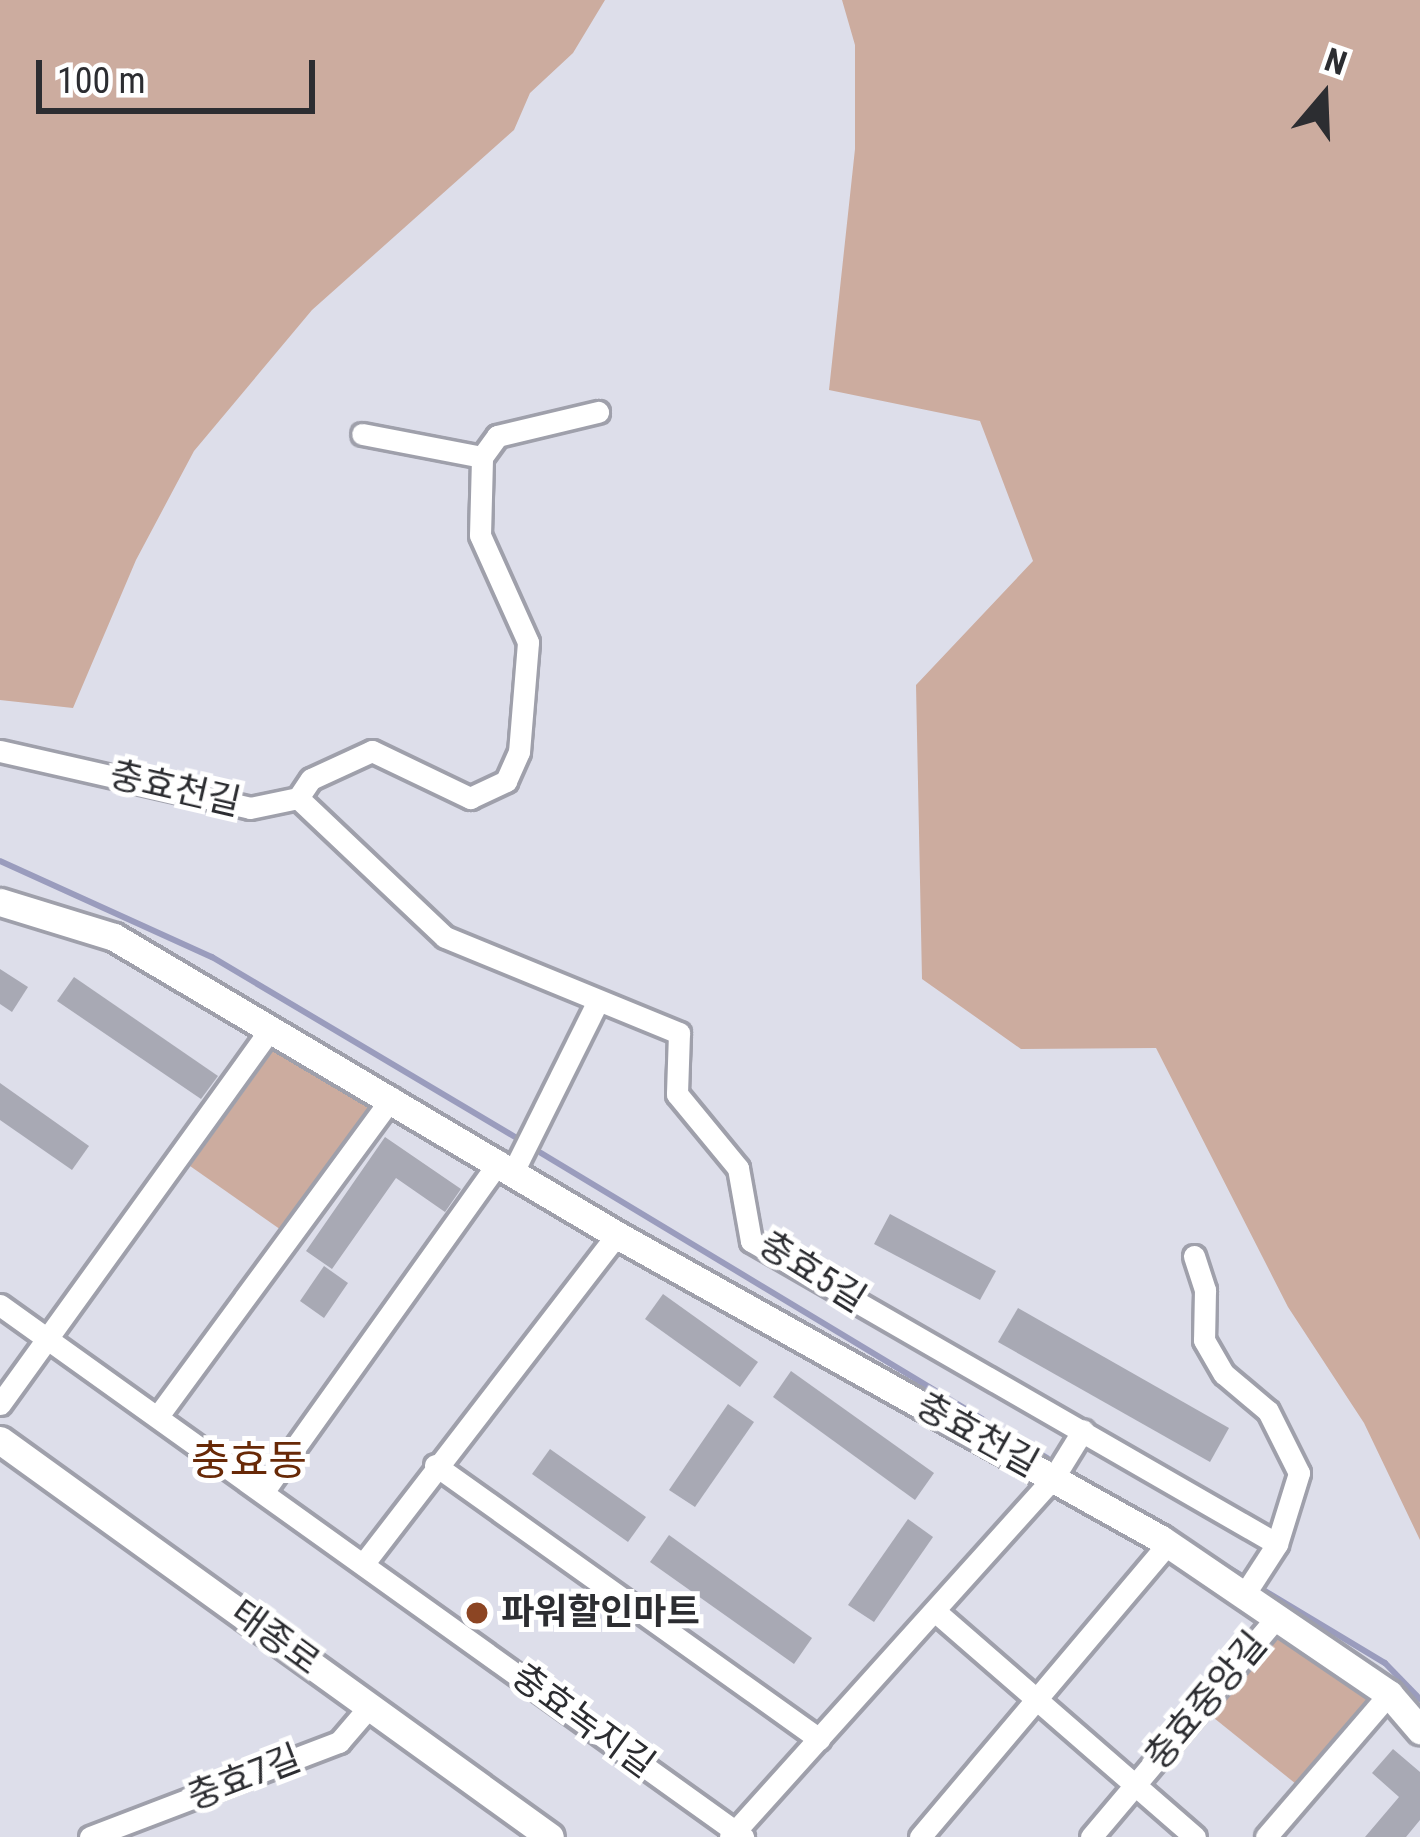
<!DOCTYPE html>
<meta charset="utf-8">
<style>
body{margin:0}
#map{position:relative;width:1420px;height:1837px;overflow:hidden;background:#dddeea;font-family:"Roboto Condensed","Noto Sans KR",sans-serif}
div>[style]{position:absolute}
.green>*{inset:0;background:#ccac9f}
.stream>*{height:6px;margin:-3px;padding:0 3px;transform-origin:3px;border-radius:3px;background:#9a9cbd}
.building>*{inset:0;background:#a8a9b4}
.roads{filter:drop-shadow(3px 0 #9fa0ab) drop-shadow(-3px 0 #9fa0ab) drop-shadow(0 3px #9fa0ab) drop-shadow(0 -3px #9fa0ab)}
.street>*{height:21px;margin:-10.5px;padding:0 10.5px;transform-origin:10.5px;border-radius:10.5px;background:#fff}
.secondary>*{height:27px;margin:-13.5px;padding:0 13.5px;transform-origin:13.5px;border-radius:13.5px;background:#fff}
.dots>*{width:33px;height:33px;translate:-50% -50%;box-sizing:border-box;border:6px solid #fff;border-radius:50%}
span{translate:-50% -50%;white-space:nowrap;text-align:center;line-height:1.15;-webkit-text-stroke:10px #fff;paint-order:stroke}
.street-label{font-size:36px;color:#2c2d31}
.poi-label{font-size:36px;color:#2c2d31;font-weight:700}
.left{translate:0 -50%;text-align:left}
.quarter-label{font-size:42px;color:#682907}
.north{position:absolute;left:1264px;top:36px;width:120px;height:120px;-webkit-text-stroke:9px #fff;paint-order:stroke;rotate:19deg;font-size:33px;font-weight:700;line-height:48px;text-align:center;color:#2c2d31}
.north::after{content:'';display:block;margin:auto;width:42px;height:54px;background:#2c2d31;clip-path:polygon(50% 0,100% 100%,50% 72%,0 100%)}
.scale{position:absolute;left:36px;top:60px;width:279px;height:54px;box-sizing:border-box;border:6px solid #2c2d31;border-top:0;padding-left:15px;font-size:36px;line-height:42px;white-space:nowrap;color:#2c2d31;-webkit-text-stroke:9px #fff;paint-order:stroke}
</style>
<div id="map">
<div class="green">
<div style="clip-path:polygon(0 0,605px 0,573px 53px,530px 93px,514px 130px,312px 310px,194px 451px,136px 560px,73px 708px,0 700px)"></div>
<div style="clip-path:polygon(842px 0,1420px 0,1420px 1540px,1364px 1423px,1288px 1307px,1156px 1048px,1021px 1049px,922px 979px,916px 685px,1033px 561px,980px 421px,829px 390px,855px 149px,855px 45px)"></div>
<div style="clip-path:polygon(290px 1045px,368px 1093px,369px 1117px,284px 1232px,190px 1166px,275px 1048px)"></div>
<div style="clip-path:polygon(1278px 1632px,1379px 1698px,1301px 1788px,1209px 1714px)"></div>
</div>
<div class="stream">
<div style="left:0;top:861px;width:233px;rotate:24.4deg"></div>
<div style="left:212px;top:957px;width:352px;rotate:30.7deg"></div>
<div style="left:541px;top:1153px;width:591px;rotate:31.08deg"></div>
<div style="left:1074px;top:1474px;width:26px;rotate:32deg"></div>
<div style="left:1215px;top:1560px;width:28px;rotate:30deg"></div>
<div style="left:1265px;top:1591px;width:140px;rotate:31deg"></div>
<div style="left:1385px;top:1663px;width:50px;rotate:45.8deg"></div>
</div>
<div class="building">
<div style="clip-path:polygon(0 969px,28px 987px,12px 1012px,0 1004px)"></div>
<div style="clip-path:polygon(74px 977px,218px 1076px,201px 1099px,57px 1001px)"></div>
<div style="clip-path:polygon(0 1083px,89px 1146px,72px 1170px,0 1120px)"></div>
<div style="clip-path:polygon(385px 1137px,461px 1189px,445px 1212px,396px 1178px,332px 1269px,306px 1251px)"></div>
<div style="clip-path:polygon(890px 1214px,996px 1271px,980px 1300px,874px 1244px)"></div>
<div style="clip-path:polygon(324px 1266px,348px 1283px,324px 1318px,300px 1301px)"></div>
<div style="clip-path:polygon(663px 1294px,758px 1362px,740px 1387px,645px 1319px)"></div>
<div style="clip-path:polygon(1018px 1308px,1229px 1428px,1210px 1462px,998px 1342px)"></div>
<div style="clip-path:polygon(791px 1371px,934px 1473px,915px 1500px,773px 1397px)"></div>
<div style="clip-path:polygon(728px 1404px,754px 1422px,695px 1507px,669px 1490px)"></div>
<div style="clip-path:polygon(550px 1449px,646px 1517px,628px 1542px,532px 1474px)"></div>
<div style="clip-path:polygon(908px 1519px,933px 1537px,874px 1622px,848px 1605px)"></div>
<div style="clip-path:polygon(669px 1535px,812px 1638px,794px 1664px,650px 1562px)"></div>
<div style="clip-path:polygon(1393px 1749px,1420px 1772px,1420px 1820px,1406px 1837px,1365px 1837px,1399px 1797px,1372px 1773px)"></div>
</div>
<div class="roads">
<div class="street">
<div style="left:482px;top:457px;width:26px;rotate:-54deg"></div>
<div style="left:497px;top:436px;width:104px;rotate:-13.4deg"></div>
<div style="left:0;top:751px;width:256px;rotate:12.8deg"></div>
<div style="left:250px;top:808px;width:49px;rotate:-11.8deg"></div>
<div style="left:298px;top:798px;width:202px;rotate:43.4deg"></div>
<div style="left:445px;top:937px;width:253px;rotate:22.3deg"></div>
<div style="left:679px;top:1033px;width:61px;rotate:91.9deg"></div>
<div style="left:677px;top:1094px;width:96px;rotate:50.5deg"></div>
<div style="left:738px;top:1168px;width:74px;rotate:79.9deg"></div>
<div style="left:751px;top:1241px;width:607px;rotate:29.94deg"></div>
<div style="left:298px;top:798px;width:23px;rotate:-56deg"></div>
<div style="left:311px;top:779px;width:67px;rotate:-24.7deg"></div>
<div style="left:372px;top:751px;width:109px;rotate:25.6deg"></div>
<div style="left:470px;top:798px;width:40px;rotate:-25deg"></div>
<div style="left:506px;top:781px;width:32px;rotate:-66deg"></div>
<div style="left:519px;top:752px;width:110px;rotate:-85.3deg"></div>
<div style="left:528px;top:642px;width:117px;rotate:-114.2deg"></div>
<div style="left:480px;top:535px;width:78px;rotate:-88.5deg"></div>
<div style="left:482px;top:457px;width:122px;rotate:-169.1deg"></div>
<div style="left:514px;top:1170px;width:186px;rotate:-63.6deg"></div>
<div style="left:1194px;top:1256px;width:36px;rotate:72deg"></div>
<div style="left:1205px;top:1290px;width:50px;rotate:91.1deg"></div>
<div style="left:1204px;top:1340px;width:39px;rotate:60deg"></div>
<div style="left:1224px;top:1374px;width:57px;rotate:40.1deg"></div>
<div style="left:1268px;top:1411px;width:69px;rotate:63.4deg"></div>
<div style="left:1299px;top:1473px;width:74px;rotate:107.2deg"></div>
<div style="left:1277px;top:1544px;width:61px;rotate:122.9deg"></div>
<div style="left:0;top:1305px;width:914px;rotate:35.6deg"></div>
<div style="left:0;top:1404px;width:463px;rotate:-54.2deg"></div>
<div style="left:158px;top:1416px;width:395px;rotate:-53.7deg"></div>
<div style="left:435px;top:1465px;width:472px;rotate:35.5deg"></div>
<div style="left:264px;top:1491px;width:405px;rotate:-54.5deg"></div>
<div style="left:364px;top:1563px;width:414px;rotate:-52.4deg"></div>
<div style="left:936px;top:1612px;width:343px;rotate:41deg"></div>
<div style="left:90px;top:1837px;width:267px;rotate:-20.9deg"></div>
<div style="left:339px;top:1742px;width:46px;rotate:-49.4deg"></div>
<div style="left:730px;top:1837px;width:484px;rotate:-48deg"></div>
<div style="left:1054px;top:1477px;width:55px;rotate:-58.3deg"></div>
<div style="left:920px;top:1837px;width:384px;rotate:-49.8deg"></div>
<div style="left:1091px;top:1837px;width:287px;rotate:-49.8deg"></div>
<div style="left:1266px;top:1837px;width:189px;rotate:-49.3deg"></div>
</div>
<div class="secondary">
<div style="left:0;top:902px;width:119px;rotate:17.1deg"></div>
<div style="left:114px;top:937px;width:585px;rotate:30.64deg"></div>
<div style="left:617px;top:1235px;width:623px;rotate:29.2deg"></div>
<div style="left:1161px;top:1539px;width:276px;rotate:34.2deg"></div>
<div style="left:1389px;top:1694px;width:48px;rotate:49.3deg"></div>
<div style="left:0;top:1440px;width:678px;rotate:35.82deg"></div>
</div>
</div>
<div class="dots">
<div style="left:477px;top:1613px;background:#8c4523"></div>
</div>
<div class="street-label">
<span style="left:175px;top:789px;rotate:13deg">충효천길</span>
<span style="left:812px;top:1272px;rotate:32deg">충효5길</span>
<span style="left:977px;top:1435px;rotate:29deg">충효천길</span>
<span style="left:275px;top:1638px;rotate:36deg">태종로</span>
<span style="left:1206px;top:1701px;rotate:-50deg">충효중앙길</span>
<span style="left:583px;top:1721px;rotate:36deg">충효녹지길</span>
<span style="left:244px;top:1778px;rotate:-21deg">충효7길</span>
</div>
<div class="poi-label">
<span class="left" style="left:501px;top:1613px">파워할인마트</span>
</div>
<div class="quarter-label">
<span style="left:249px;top:1461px">충효동</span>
</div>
<div class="north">N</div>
<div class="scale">100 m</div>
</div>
